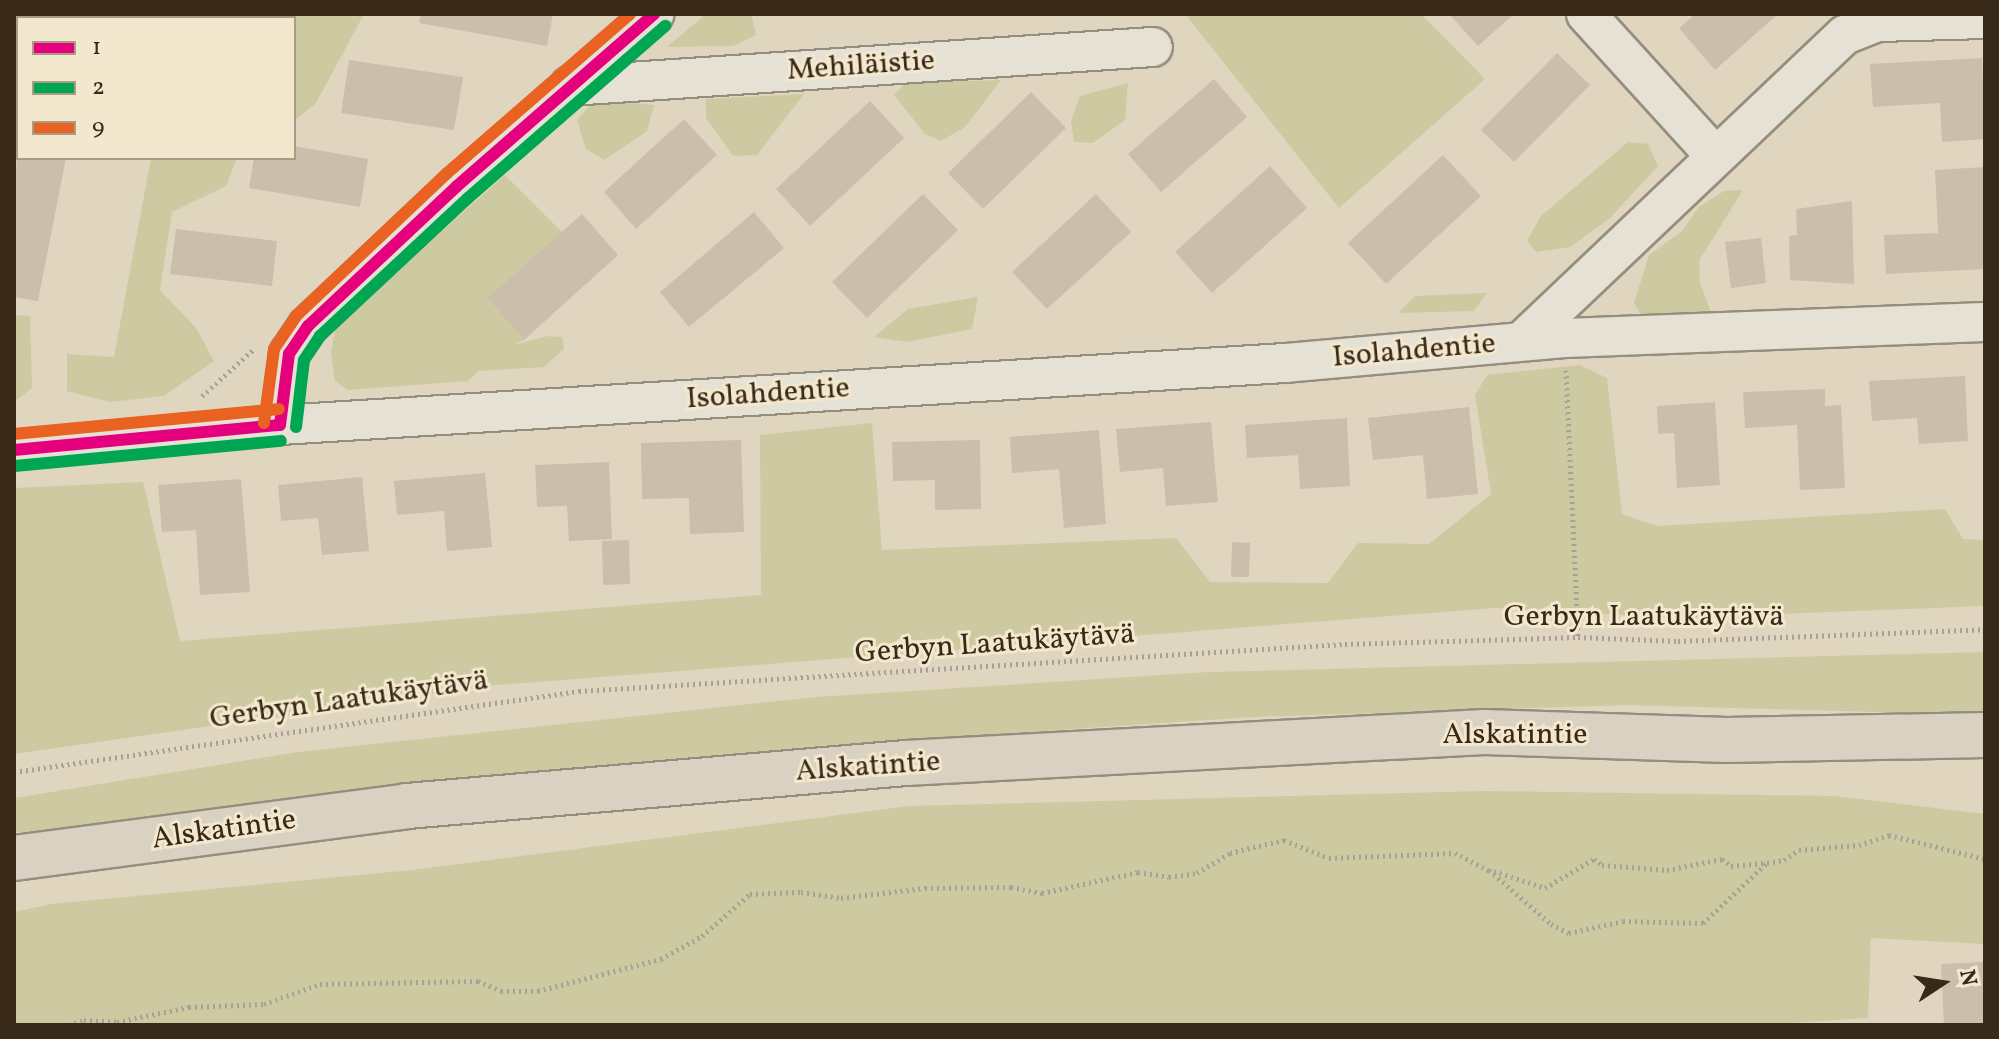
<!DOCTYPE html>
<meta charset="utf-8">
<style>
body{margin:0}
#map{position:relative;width:1999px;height:1039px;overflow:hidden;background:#e0d6bf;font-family:Vollkorn,serif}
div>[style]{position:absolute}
.green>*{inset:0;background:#cdc9a1}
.building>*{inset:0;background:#cbbeab}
.path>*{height:5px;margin-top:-2.5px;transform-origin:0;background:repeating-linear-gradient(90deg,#a7a197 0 2px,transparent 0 6px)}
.roads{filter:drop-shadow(2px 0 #958e7f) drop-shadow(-2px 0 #958e7f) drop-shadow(0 2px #958e7f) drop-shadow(0 -2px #958e7f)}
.street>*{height:38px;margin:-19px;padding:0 19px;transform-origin:19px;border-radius:19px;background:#e6e1d5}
.primary>*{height:44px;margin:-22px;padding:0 22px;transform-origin:22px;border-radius:22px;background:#d9d1c1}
.bus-1>*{height:12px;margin:-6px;padding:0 6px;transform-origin:6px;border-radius:6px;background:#e5007d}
.bus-2>*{height:12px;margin:-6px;padding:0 6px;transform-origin:6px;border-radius:6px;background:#00a651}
.bus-3>*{height:12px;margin:-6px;padding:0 6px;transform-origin:6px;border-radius:6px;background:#e96222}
span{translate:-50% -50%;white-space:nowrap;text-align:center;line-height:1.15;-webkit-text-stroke:6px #f3e8cd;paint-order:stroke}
.street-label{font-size:30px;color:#382918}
.frame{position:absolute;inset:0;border:16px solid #382918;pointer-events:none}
.legend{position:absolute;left:16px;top:16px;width:280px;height:144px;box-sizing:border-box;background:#f3e8cd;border:2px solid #a89c85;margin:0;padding:10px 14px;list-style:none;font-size:24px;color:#382918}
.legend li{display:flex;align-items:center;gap:16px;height:40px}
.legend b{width:40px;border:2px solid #a89c85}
.north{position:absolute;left:1903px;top:943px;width:80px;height:80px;-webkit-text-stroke:6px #f3e8cd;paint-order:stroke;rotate:78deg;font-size:22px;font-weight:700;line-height:32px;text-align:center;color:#382918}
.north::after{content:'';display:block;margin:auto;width:28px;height:36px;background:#382918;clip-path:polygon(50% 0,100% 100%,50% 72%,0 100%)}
</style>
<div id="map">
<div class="green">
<div style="clip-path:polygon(296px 14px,364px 14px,316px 103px,294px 121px)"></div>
<div style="clip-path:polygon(706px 14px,751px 14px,756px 35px,733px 46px,667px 47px)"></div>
<div style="clip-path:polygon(1185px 14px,1421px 14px,1485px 79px,1339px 208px)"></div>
<div style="clip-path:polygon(1001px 80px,965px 127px,941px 141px,925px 134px,894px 95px,905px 83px)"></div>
<div style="clip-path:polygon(1128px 83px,1125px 120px,1093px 143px,1074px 142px,1071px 121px,1080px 96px)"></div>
<div style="clip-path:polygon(804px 94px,757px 155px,733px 156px,706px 118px,706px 99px)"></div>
<div style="clip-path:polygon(616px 102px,654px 105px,647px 131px,604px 160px,586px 149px,577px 120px,589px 106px)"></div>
<div style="clip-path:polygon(1628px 142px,1648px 144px,1658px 166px,1609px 219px,1570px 247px,1536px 252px,1527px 241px,1540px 217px)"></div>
<div style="clip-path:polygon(151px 158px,237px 158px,226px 186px,172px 212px,160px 290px,196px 328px,214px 361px,164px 396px,110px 402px,67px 391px,67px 354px,114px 357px)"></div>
<div style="clip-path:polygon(505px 175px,562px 232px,487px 298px,524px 340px,514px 345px,548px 336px,562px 337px,564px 349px,544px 367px,479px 371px,468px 381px,348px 390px,335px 381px,331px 353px,336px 325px)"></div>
<div style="clip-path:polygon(1743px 190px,1699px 261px,1700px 283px,1712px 315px,1642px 317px,1634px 303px,1649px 255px,1682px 231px,1699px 207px,1724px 191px)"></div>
<div style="clip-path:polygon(1487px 293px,1474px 311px,1398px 313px,1415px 296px)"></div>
<div style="clip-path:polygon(978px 297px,972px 329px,907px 342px,874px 337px,908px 309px)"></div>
<div style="clip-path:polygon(14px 315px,30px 316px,32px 388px,15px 401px)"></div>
<div style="clip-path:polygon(1580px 365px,1607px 378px,1622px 514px,1657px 526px,1945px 509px,1963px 539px,1985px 540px,1985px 606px,1677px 618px,1495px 608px,497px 685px,14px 754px,14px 488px,143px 482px,180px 641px,761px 595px,760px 435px,872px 423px,882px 550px,1176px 538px,1210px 582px,1328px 583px,1358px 543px,1429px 544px,1491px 494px,1475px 395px,1487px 375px)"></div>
<div style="clip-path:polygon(1985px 652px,1985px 715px,1627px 705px,1253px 717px,819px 746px,66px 831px,14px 832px,14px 798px,298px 752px,816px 697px,1209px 672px)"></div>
<div style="clip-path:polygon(1482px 791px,1835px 796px,1985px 814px,1985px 944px,1871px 938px,1868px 1018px,1756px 1025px,14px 1025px,14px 912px,51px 904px,412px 870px,909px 806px)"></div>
</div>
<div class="building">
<div style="clip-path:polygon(27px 14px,94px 14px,26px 18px)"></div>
<div style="clip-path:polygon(421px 14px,553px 14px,547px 46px,419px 23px)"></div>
<div style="clip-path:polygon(1449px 14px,1514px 14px,1478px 46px)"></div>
<div style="clip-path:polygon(1695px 14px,1778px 14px,1715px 70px,1679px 28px)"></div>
<div style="clip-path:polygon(1557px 53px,1590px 85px,1514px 162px,1481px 130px)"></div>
<div style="clip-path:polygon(1982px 58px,1985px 139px,1942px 142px,1940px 103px,1873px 107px,1870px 64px)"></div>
<div style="clip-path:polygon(349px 60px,463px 77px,454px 130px,341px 113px)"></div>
<div style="clip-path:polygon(18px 66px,18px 158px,66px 158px,38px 301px,14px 297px)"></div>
<div style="clip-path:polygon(1214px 79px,1247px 117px,1161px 192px,1128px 154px)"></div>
<div style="clip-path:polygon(1031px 92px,1066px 128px,983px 209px,948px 173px)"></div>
<div style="clip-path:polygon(870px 101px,904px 138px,810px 226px,776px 189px)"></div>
<div style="clip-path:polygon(684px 119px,717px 155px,636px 229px,604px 192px)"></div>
<div style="clip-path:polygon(294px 146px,368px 159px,360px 207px,249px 188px,254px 158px,294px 158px)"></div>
<div style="clip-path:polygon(1443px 155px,1481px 196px,1386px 284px,1348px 243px)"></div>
<div style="clip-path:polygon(1270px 166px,1307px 208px,1212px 293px,1175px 252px)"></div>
<div style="clip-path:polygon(1985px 167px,1985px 269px,1886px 274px,1884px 235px,1938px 233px,1935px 170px)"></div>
<div style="clip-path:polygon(923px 194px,958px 230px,867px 318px,832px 282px)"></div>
<div style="clip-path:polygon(1096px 194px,1131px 232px,1047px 309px,1012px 272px)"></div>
<div style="clip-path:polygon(1852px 201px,1854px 284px,1790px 280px,1789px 236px,1797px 235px,1796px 209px)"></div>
<div style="clip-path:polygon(754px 212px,784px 248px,689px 327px,660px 292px)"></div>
<div style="clip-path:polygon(582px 214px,618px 255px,524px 340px,487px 298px)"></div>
<div style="clip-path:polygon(176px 229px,277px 241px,272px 286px,170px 274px)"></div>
<div style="clip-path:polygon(1761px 238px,1766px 283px,1731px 288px,1725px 242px)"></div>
<div style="clip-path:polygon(1965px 376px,1968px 441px,1919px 444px,1917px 418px,1872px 421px,1869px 381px)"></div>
<div style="clip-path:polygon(1825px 389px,1825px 406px,1841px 405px,1845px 488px,1800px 490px,1797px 425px,1745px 428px,1743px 392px)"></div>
<div style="clip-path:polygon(1715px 402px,1720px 485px,1677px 488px,1674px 433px,1658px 434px,1657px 406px)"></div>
<div style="clip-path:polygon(1469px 407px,1478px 494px,1427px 499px,1423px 455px,1373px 460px,1368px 418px)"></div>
<div style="clip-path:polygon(1347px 418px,1350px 486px,1300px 489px,1298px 455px,1247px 458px,1245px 425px)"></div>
<div style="clip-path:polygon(1211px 422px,1218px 502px,1166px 506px,1163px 468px,1120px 472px,1116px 429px)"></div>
<div style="clip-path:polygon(1099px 430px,1106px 524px,1064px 528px,1059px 469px,1012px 473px,1010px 437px)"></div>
<div style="clip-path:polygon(741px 440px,744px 532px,690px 534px,689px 498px,642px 499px,641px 443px)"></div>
<div style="clip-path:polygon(980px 440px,981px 509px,935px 510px,935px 480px,893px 481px,892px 442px)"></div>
<div style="clip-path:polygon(609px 462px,612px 539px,569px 541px,567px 506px,537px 507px,535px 465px)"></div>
<div style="clip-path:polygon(485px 473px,492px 547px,447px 551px,444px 511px,397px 515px,394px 481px)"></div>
<div style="clip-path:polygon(362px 477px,369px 551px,322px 555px,318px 518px,281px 521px,278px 485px)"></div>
<div style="clip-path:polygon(241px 479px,250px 592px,200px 595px,196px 530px,162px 532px,158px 485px)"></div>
<div style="clip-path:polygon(629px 540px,630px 584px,603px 585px,602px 541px)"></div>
<div style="clip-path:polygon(1232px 542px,1250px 543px,1249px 577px,1231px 577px)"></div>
<div style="clip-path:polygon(1985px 962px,1985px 1025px,1944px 1025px,1941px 964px)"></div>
</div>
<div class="path">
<div style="left:109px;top:18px;width:4px;rotate:-90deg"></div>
<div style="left:1566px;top:370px;width:267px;rotate:87.4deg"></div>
<div style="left:202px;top:396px;width:70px;rotate:-42.1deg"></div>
<div style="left:14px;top:772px;width:571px;rotate:-8.16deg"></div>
<div style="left:579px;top:691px;width:767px;rotate:-3.51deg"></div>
<div style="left:1345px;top:644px;width:233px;rotate:-1.7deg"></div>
<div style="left:1578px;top:637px;width:100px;rotate:2.3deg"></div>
<div style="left:1678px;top:641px;width:307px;rotate:-2.2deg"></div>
<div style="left:1494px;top:871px;width:54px;rotate:18.4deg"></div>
<div style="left:1545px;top:888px;width:57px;rotate:-30.6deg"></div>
<div style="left:1594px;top:859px;width:10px;rotate:37deg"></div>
<div style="left:1602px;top:865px;width:65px;rotate:4.4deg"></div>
<div style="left:1667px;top:870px;width:56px;rotate:-11.3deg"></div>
<div style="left:1722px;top:859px;width:11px;rotate:38deg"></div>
<div style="left:1731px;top:866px;width:36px;rotate:-5deg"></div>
<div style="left:69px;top:1025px;width:16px;rotate:-18deg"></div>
<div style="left:84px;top:1020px;width:33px;rotate:3deg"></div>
<div style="left:117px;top:1022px;width:74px;rotate:-11.8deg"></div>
<div style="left:189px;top:1007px;width:75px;rotate:-2.3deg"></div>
<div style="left:264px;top:1004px;width:59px;rotate:-19.7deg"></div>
<div style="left:320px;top:984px;width:158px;rotate:-1.1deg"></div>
<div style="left:478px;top:981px;width:25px;rotate:23deg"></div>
<div style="left:501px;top:991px;width:37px"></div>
<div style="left:538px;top:991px;width:127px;rotate:-14.6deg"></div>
<div style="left:661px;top:959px;width:47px;rotate:-29.3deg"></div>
<div style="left:702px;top:936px;width:64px;rotate:-41.2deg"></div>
<div style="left:750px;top:894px;width:51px;rotate:-2.2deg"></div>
<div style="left:801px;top:892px;width:40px;rotate:8.5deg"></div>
<div style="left:841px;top:898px;width:85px;rotate:-6.8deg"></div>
<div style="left:925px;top:888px;width:86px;rotate:-0.7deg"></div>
<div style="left:1011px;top:887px;width:32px;rotate:11deg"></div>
<div style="left:1042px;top:893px;width:98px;rotate:-12.3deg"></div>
<div style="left:1138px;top:872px;width:31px;rotate:9deg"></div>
<div style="left:1169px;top:877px;width:28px;rotate:-8deg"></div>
<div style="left:1197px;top:873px;width:39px;rotate:-31deg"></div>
<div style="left:1230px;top:853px;width:56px;rotate:-13.5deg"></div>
<div style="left:1284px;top:840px;width:48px;rotate:21.8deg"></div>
<div style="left:1329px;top:858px;width:126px;rotate:-2.3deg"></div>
<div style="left:1455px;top:853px;width:38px;rotate:27deg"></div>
<div style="left:1489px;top:870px;width:82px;rotate:41.1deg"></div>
<div style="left:1551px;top:924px;width:20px;rotate:27deg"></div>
<div style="left:1569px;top:933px;width:55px;rotate:-12.5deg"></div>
<div style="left:1623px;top:921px;width:80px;rotate:1.4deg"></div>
<div style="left:1703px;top:923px;width:88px;rotate:-43.2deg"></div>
<div style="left:1767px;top:863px;width:17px;rotate:-10deg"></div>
<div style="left:1784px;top:860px;width:18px;rotate:-34deg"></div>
<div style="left:1799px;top:850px;width:60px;rotate:-4.8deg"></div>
<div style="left:1859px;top:845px;width:32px;rotate:-18deg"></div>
<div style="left:1889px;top:835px;width:99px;rotate:14deg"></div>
</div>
<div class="roads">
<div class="street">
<div style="left:1586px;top:14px;width:192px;rotate:47.7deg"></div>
<div style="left:570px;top:86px;width:584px;rotate:-3.83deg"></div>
<div style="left:1522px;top:341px;width:445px;rotate:-43.5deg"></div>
<div style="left:1845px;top:35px;width:35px;rotate:-22deg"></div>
<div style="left:1878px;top:22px;width:107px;rotate:-1.6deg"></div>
<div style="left:280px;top:425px;width:72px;rotate:-82.8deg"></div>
<div style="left:289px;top:354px;width:34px;rotate:-56deg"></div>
<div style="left:308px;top:326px;width:204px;rotate:-43.2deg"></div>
<div style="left:457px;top:186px;width:262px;rotate:-41.1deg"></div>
<div style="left:14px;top:450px;width:267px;rotate:-5.4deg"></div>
<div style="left:280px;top:425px;width:1008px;rotate:-3.53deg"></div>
<div style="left:1286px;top:363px;width:280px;rotate:-5.1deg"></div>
<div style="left:1565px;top:338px;width:420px;rotate:-2.2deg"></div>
</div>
<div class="primary">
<div style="left:14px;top:858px;width:396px;rotate:-7.5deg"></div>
<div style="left:407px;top:806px;width:501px;rotate:-4.93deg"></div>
<div style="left:906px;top:763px;width:579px;rotate:-3.07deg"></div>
<div style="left:1484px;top:732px;width:243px;rotate:1.9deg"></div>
<div style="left:1727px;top:740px;width:258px;rotate:-1.1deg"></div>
</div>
</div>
<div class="bus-1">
<div style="left:280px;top:425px;width:72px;rotate:-82.8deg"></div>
<div style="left:289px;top:354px;width:34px;rotate:-56deg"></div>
<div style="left:308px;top:326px;width:204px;rotate:-43.2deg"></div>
<div style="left:457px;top:186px;width:262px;rotate:-41.1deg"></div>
<div style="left:14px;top:450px;width:267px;rotate:-5.4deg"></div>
</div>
<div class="bus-2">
<div style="left:296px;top:427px;width:67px;rotate:-83.2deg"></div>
<div style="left:304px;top:360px;width:29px;rotate:-56deg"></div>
<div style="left:320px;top:336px;width:202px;rotate:-43deg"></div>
<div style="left:468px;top:198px;width:262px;rotate:-41.1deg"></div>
<div style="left:15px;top:466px;width:267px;rotate:-5.4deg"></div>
</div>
<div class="bus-3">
<div style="left:264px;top:423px;width:75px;rotate:-82.3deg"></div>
<div style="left:274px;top:349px;width:40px;rotate:-56deg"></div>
<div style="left:296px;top:316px;width:207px;rotate:-43.4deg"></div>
<div style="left:446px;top:174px;width:244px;rotate:-41deg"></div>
<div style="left:14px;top:434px;width:266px;rotate:-5.4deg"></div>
</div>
<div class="street-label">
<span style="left:861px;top:66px;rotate:-4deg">Mehiläistie</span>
<span style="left:1414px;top:351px;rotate:-5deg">Isolahdentie</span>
<span style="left:768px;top:394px;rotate:-4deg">Isolahdentie</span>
<span style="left:1644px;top:617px">Gerbyn Laatukäytävä</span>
<span style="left:995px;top:644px;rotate:-4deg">Gerbyn Laatukäytävä</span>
<span style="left:349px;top:700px;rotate:-8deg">Gerbyn Laatukäytävä</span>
<span style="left:1515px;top:735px">Alskatintie</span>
<span style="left:868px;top:767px;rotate:-4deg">Alskatintie</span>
<span style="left:224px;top:830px;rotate:-8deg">Alskatintie</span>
</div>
<div class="frame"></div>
<ul class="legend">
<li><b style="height:10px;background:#e5007d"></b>1</li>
<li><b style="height:10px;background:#00a651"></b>2</li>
<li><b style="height:10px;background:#e96222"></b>9</li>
</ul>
<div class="north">N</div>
</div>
